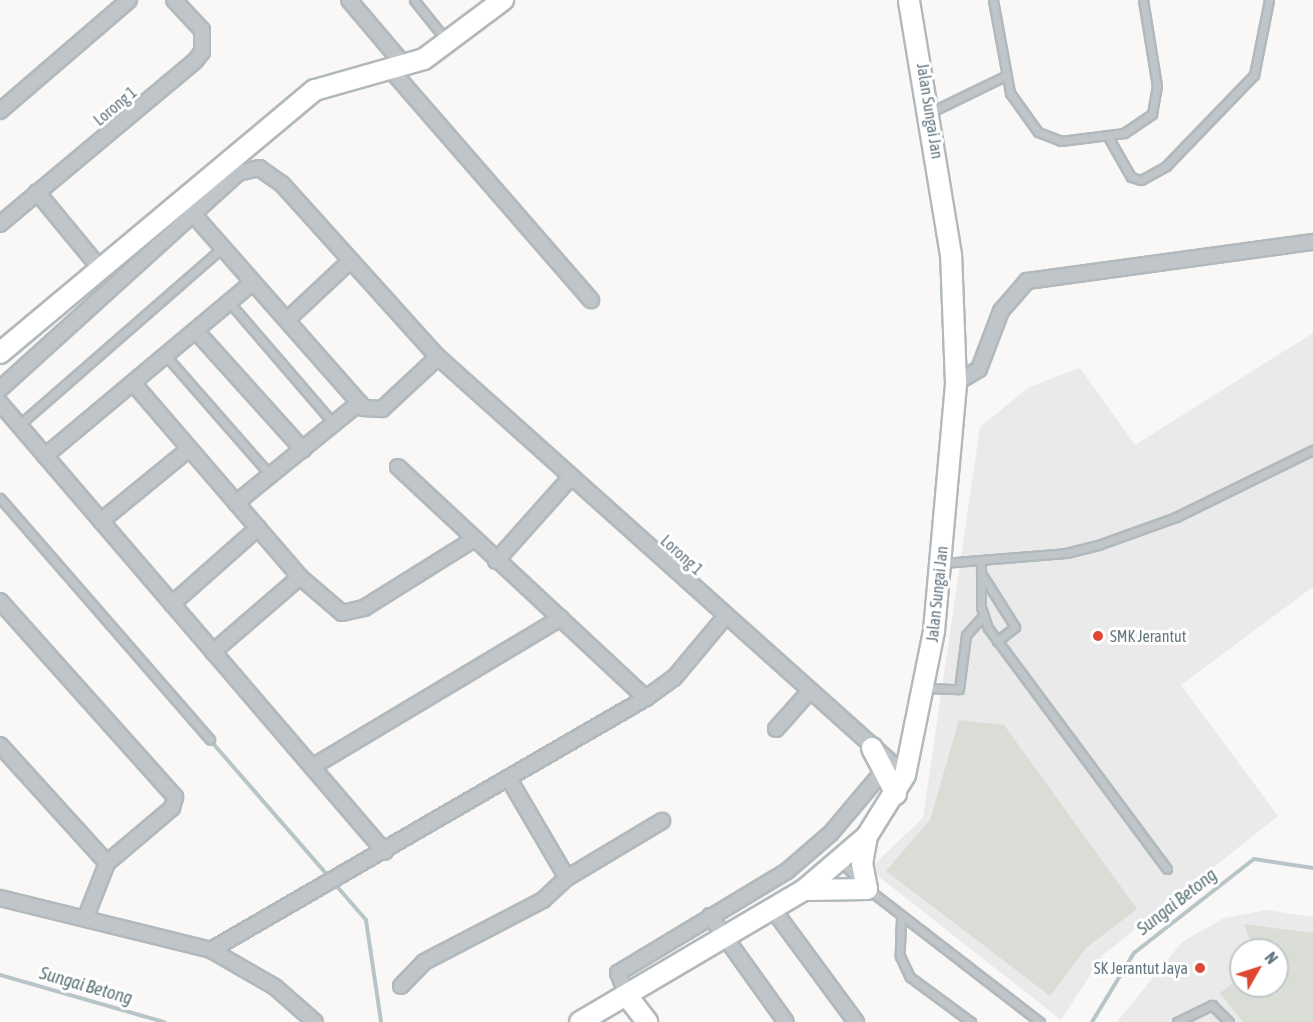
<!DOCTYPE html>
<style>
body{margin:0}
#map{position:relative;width:1313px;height:1022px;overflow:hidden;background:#f9f8f6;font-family:"Asap Condensed",sans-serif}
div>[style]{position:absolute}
.built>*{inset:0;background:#e9eae9}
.green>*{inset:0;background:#d9ddd5}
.stream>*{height:4px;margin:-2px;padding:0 2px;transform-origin:2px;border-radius:2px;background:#b8c5c8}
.roads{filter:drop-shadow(2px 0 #b2b9bc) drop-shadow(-2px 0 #b2b9bc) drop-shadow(0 2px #b2b9bc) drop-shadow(0 -2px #b2b9bc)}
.lane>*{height:7px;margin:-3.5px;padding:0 3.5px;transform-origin:3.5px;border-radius:3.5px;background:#bfc5c8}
.street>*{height:14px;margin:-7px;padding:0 7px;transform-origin:7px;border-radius:7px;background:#bfc5c8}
.secondary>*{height:20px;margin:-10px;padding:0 10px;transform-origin:10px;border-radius:10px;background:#fff}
.dots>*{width:16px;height:16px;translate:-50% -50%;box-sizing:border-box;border:3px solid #fff;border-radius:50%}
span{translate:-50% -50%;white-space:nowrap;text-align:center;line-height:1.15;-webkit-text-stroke:6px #fff;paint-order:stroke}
.street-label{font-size:16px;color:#657780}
.poi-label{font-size:16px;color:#657780}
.left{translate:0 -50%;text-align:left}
.right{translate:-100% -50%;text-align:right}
.water-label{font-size:18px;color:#5f767a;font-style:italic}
.north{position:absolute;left:1229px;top:938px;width:60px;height:60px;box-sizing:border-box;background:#fff;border:2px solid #c1c9cc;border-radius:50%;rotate:51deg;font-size:16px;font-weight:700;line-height:24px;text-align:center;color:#657780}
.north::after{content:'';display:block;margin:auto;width:21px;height:27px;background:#de4731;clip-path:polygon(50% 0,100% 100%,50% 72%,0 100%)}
</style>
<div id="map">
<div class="built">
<div style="clip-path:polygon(1313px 333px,1313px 587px,1181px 685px,1278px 816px,1103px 955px,1061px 1020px,869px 869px,923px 818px,980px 427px,1029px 387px,1080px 368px,1135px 445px)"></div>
<div style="clip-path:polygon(evenodd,1267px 910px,1313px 917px,1313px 1022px,1117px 1022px,1182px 942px,1224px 918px,1267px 910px,1241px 950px,1277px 950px,1277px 986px,1241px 986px,1241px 950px)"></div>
</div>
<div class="green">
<div style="clip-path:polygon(959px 720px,1004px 725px,1137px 909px,1086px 948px,1050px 996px,886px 871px,930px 820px)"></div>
<div style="clip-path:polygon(1244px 924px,1313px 933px,1313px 1022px,1243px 1022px,1220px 993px,1241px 977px,1241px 986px,1277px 986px,1277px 950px,1253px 950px)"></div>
</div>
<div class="stream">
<div style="left:210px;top:740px;width:181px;rotate:49deg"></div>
<div style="left:334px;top:883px;width:49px;rotate:49.1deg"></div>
<div style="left:366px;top:920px;width:103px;rotate:81.6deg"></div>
<div style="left:0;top:975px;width:171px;rotate:16deg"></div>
<div style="left:1092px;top:1022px;width:81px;rotate:-58.7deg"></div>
<div style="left:1134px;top:953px;width:152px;rotate:-38.1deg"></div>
<div style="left:1254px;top:859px;width:60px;rotate:8.7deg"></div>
</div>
<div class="roads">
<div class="lane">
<div style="left:414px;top:0;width:51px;rotate:51.3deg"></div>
<div style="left:993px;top:0;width:95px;rotate:79.6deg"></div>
<div style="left:1010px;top:93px;width:48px;rotate:54.3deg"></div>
<div style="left:1038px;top:132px;width:25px;rotate:21deg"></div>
<div style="left:1061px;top:141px;width:64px;rotate:-7.2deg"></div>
<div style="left:1124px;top:133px;width:34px;rotate:-34deg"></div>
<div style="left:1152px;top:114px;width:28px;rotate:-80deg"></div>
<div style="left:1157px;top:86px;width:87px;rotate:-99.2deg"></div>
<div style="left:931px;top:112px;width:82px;rotate:-25.9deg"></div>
<div style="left:1107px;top:135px;width:48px;rotate:60.3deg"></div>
<div style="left:1131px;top:177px;width:10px;rotate:17deg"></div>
<div style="left:1141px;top:180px;width:29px;rotate:-29deg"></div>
<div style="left:1166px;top:166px;width:127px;rotate:-46deg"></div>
<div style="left:1254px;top:75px;width:76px;rotate:-78.7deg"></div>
<div style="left:229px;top:302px;width:161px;rotate:49.3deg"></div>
<div style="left:166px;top:356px;width:159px;rotate:48.8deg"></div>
<div style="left:19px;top:425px;width:271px;rotate:-41.1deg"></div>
<div style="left:0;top:498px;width:320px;rotate:49deg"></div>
<div style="left:981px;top:560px;width:47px;rotate:90deg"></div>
<div style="left:981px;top:607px;width:22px;rotate:72deg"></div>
<div style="left:988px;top:628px;width:300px;rotate:53.4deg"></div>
<div style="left:943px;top:563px;width:123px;rotate:-4.6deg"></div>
<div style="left:1066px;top:553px;width:33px;rotate:-14deg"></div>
<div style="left:1098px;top:545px;width:83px;rotate:-19.7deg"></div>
<div style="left:1176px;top:517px;width:153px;rotate:-26.1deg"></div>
<div style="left:981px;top:573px;width:64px;rotate:57.8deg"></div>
<div style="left:1015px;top:627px;width:23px;rotate:142deg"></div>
<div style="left:926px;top:688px;width:33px;rotate:2deg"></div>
<div style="left:959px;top:689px;width:54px;rotate:-82.6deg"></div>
<div style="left:966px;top:635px;width:25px;rotate:-48deg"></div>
<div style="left:841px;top:862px;width:28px;rotate:45deg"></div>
<div style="left:869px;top:890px;width:216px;rotate:37.7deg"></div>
<div style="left:901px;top:918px;width:38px;rotate:92deg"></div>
<div style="left:900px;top:956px;width:23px;rotate:65deg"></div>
<div style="left:910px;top:977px;width:76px;rotate:36.4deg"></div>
<div style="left:1177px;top:1022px;width:39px;rotate:-26deg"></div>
<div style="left:1212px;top:1005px;width:24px;rotate:45deg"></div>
</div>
<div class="street">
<div style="left:349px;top:0;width:87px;rotate:49.7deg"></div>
<div style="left:391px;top:70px;width:305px;rotate:49deg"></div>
<div style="left:0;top:111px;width:170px;rotate:-40.7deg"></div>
<div style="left:37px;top:192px;width:96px;rotate:50.5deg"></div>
<div style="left:193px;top:214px;width:259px;rotate:48.6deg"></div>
<div style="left:364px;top:408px;width:18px;rotate:3deg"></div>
<div style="left:382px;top:409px;width:76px;rotate:-42.9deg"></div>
<div style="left:0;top:224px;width:254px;rotate:-39.9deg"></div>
<div style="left:195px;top:61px;width:11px;rotate:-52deg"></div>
<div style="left:202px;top:52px;width:22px;rotate:-90deg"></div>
<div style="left:202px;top:30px;width:41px;rotate:-133deg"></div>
<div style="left:287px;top:320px;width:86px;rotate:-43.1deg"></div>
<div style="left:196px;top:331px;width:160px;rotate:48deg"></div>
<div style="left:956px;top:383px;width:27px;rotate:-31deg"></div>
<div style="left:979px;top:369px;width:62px;rotate:-69.2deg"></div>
<div style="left:1001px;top:311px;width:40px;rotate:-49deg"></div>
<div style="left:1027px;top:281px;width:289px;rotate:-7.8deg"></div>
<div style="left:134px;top:384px;width:255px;rotate:49.3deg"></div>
<div style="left:300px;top:577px;width:55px;rotate:40.6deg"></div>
<div style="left:342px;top:613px;width:23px;rotate:-13deg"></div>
<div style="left:364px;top:608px;width:128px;rotate:-32deg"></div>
<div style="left:0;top:389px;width:321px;rotate:-42.2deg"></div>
<div style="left:238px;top:173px;width:22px;rotate:-13deg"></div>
<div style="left:259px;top:168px;width:28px;rotate:35deg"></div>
<div style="left:282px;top:184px;width:233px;rotate:48deg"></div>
<div style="left:438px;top:357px;width:627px;rotate:41.83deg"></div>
<div style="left:0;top:403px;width:591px;rotate:49.39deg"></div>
<div style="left:45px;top:456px;width:271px;rotate:-39.9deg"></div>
<div style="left:398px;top:467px;width:339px;rotate:43deg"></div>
<div style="left:236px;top:503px;width:159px;rotate:-39.1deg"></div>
<div style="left:101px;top:521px;width:114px;rotate:-39.3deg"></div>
<div style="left:496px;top:561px;width:113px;rotate:-48.2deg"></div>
<div style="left:0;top:601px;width:263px;rotate:48.2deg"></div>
<div style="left:175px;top:797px;width:11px;rotate:105deg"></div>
<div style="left:172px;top:808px;width:85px;rotate:139.8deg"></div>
<div style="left:107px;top:863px;width:58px;rotate:111.3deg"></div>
<div style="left:172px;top:604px;width:115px;rotate:-41.5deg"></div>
<div style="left:213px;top:652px;width:115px;rotate:-40.8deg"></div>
<div style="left:776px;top:729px;width:48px;rotate:-48.4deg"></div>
<div style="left:0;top:745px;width:159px;rotate:47.8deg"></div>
<div style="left:312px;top:767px;width:290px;rotate:-30.9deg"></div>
<div style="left:567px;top:878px;width:111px;rotate:-31deg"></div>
<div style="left:0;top:898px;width:217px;rotate:13.8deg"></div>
<div style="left:211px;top:950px;width:74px;rotate:30deg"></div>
<div style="left:275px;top:987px;width:53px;rotate:41.2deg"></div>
<div style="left:772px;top:908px;width:142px;rotate:53.6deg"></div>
<div style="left:710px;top:916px;width:130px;rotate:54.4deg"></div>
<div style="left:211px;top:950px;width:503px;rotate:-30.08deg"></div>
<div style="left:646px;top:698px;width:34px;rotate:-36deg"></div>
<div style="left:674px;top:678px;width:80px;rotate:-50.1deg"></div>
<div style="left:401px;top:986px;width:33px;rotate:-46deg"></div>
<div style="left:424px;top:962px;width:134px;rotate:-27.5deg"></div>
<div style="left:543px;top:900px;width:33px;rotate:-43deg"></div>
<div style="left:567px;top:878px;width:115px;rotate:-120.4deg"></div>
<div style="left:627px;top:996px;width:25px;rotate:-111deg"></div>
<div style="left:618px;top:973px;width:197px;rotate:-31.1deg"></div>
<div style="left:787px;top:871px;width:58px;rotate:-40.8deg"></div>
<div style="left:831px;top:833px;width:85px;rotate:-49.8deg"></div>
</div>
<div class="secondary">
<div style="left:0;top:353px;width:410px;rotate:-39.9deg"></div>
<div style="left:315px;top:90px;width:113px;rotate:-15.9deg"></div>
<div style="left:424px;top:59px;width:99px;rotate:-36.8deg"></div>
<div style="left:872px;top:748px;width:52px;rotate:62.4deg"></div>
<div style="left:804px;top:890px;width:63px;rotate:-0.9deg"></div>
<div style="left:867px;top:889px;width:25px;rotate:-101deg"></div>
<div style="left:862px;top:864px;width:28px;rotate:-80deg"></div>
<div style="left:627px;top:996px;width:33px;rotate:52deg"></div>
<div style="left:580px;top:1022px;width:260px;rotate:-30.5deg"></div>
<div style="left:804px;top:890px;width:83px;rotate:-40.6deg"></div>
<div style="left:867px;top:836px;width:72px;rotate:-58.1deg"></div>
<div style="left:905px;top:775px;width:147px;rotate:-78.6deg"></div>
<div style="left:934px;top:631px;width:249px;rotate:-84.9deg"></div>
<div style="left:956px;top:383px;width:128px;rotate:-92.2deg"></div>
<div style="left:951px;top:255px;width:258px;rotate:-99.4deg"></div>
</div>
</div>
<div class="dots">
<div style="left:1098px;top:636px;background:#de4731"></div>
<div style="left:1200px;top:968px;background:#de4731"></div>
</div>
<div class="street-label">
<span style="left:115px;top:106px;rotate:-40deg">Lorong 1</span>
<span style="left:930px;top:111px;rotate:81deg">Jalan Sungai Jan</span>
<span style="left:682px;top:555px;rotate:42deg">Lorong 1</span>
<span style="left:937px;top:594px;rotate:-84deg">Jalan Sungai Jan</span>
</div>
<div class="poi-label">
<span class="left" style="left:1110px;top:636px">SMK Jerantut</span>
<span class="right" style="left:1188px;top:968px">SK Jerantut Jaya</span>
</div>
<div class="water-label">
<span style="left:1177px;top:902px;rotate:-38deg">Sungai Betong</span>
<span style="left:86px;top:986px;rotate:16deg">Sungai Betong</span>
</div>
<div class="north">N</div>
</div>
